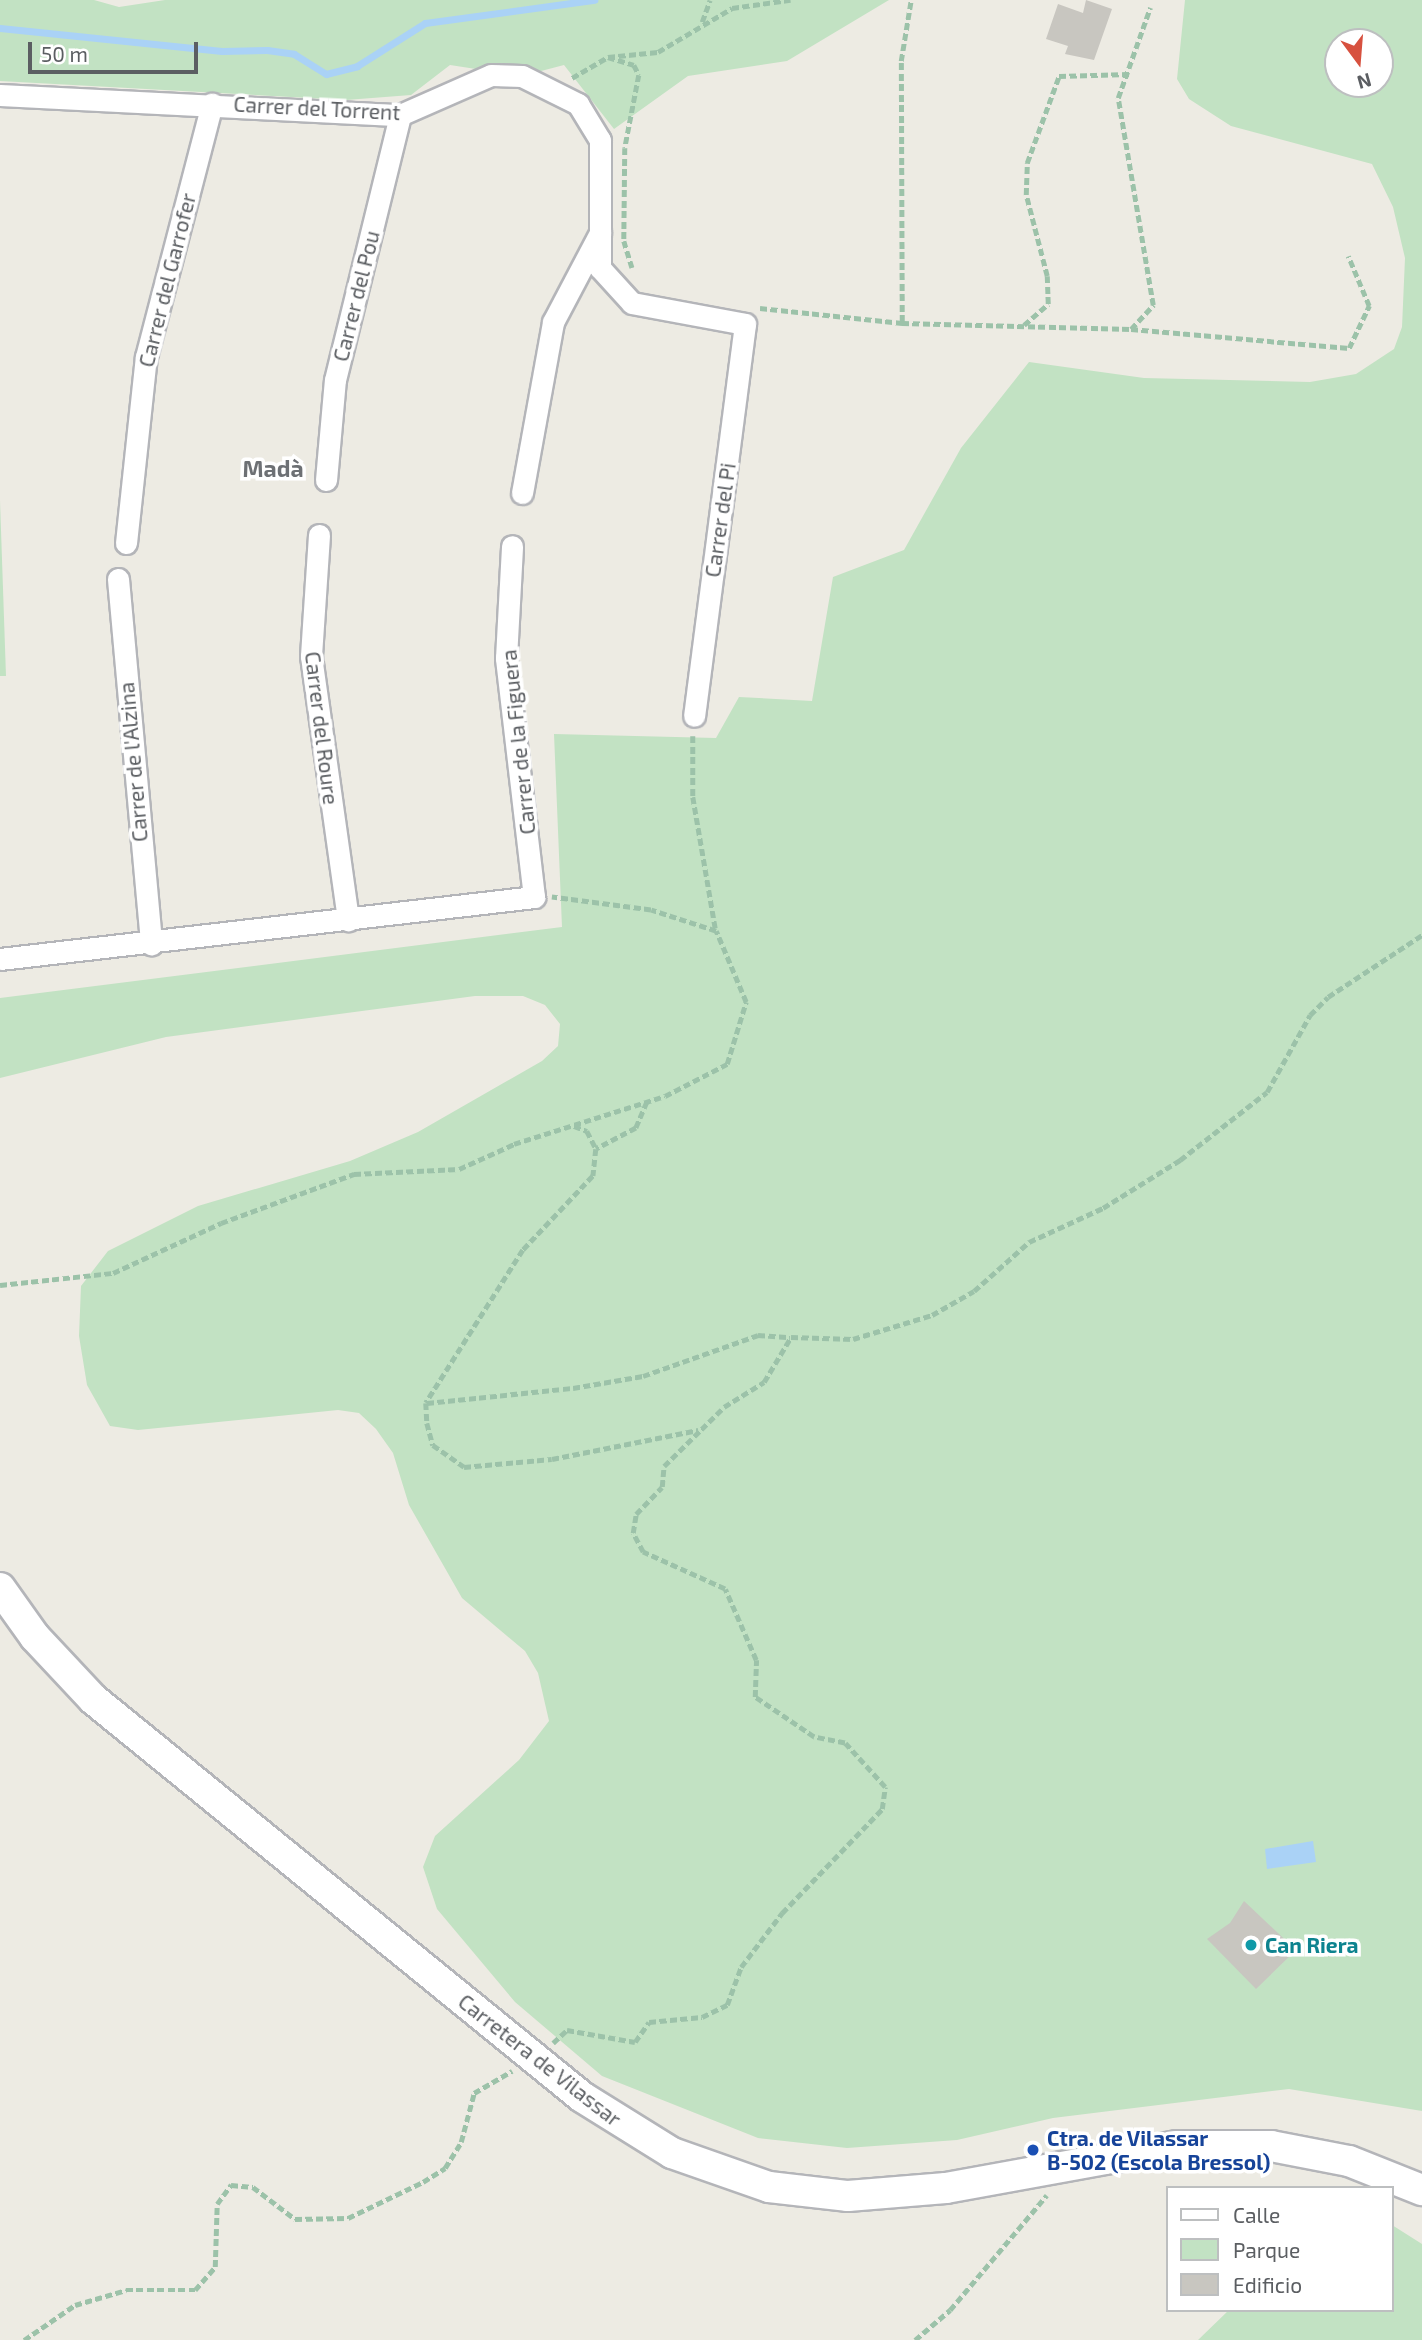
<!DOCTYPE html>
<meta charset="utf-8">
<style>
body{margin:0}
#map{position:relative;width:1422px;height:2340px;overflow:hidden;background:#edebe3;font-family:"Exo 2",sans-serif}
div>[style]{position:absolute}
.green>*{inset:0;background:#c2e2c3}
.water>*{inset:0;background:#aad2f6}
.stream>*{height:7px;margin:-3.5px;padding:0 3.5px;transform-origin:3.5px;border-radius:3.5px;background:#aad2f6}
.building>*{inset:0;background:#c8c6c0}
.path>*{height:4.5px;margin-top:-2.25px;transform-origin:0;background:repeating-linear-gradient(90deg,#9cc2a9 0 7px,transparent 0 10.5px)}
.roads{filter:drop-shadow(2px 0 #b4b5b9) drop-shadow(-2px 0 #b4b5b9) drop-shadow(0 2px #b4b5b9) drop-shadow(0 -2px #b4b5b9)}
.street>*{height:21px;margin:-10.5px;padding:0 10.5px;transform-origin:10.5px;border-radius:10.5px;background:#fff}
.secondary>*{height:30px;margin:-15px;padding:0 15px;transform-origin:15px;border-radius:15px;background:#fff}
.dots>*{width:19px;height:19px;translate:-50% -50%;box-sizing:border-box;border:4px solid #fff;border-radius:50%}
span{translate:-50% -50%;white-space:nowrap;text-align:center;line-height:1.15;-webkit-text-stroke:7px #fff;paint-order:stroke}
.street-label{font-size:21px;color:#5b5e62}
.culture-label{font-size:21px;color:#0d838f;font-weight:700}
.left{translate:0 -50%;text-align:left}
.transit-label{font-size:21px;color:#164399;font-weight:700}
.neighbourhood-label{font-size:23px;color:#6d7074;font-weight:700}
.legend{position:absolute;left:1166px;top:2186px;width:228px;height:126px;box-sizing:border-box;background:#fff;border:2px solid #bdbfc0;margin:0;padding:9px 12px;list-style:none;font-size:21px;color:#5b5e62}
.legend li{display:flex;align-items:center;gap:14px;height:35px}
.legend b{width:35px;border:2px solid #bdbfc0}
.north{position:absolute;left:1324px;top:28px;width:70px;height:70px;box-sizing:border-box;background:#fff;border:2px solid #bdbfc0;border-radius:50%;rotate:164deg;font-size:19px;font-weight:700;line-height:28px;text-align:center;color:#5b5e62}
.north::after{content:'';display:block;margin:auto;width:24px;height:32px;background:#d7513f;clip-path:polygon(50% 0,100% 100%,50% 72%,0 100%)}
.scale{position:absolute;left:28px;top:42px;width:170px;height:32px;box-sizing:border-box;border:4px solid #5b5e62;border-top:0;padding-left:9px;font-size:21px;line-height:24px;white-space:nowrap;color:#5b5e62;-webkit-text-stroke:5px #fff;paint-order:stroke}
</style>
<div id="map">
<div class="green">
<div style="clip-path:polygon(0 0,94px 0,119px 7px,165px 0,889px 0,787px 61px,688px 76px,614px 129px,564px 65px,522px 76px,450px 65px,411px 95px,346px 100px,0 81px)"></div>
<div style="clip-path:polygon(evenodd,1185px 0,1422px 0,1422px 2111px,1289px 2089px,1053px 2118px,957px 2140px,847px 2148px,758px 2138px,602px 2076px,515px 2002px,437px 1909px,423px 1867px,435px 1836px,519px 1760px,549px 1721px,538px 1673px,525px 1651px,462px 1598px,409px 1505px,393px 1453px,376px 1429px,359px 1413px,338px 1410px,138px 1430px,110px 1426px,87px 1385px,79px 1336px,81px 1286px,108px 1251px,198px 1206px,350px 1161px,418px 1132px,542px 1061px,558px 1046px,560px 1024px,545px 1005px,523px 996px,475px 996px,166px 1037px,0 1078px,0 998px,562px 927px,554px 734px,716px 738px,739px 697px,812px 701px,833px 577px,904px 550px,961px 448px,1029px 362px,1144px 378px,1310px 382px,1356px 374px,1394px 349px,1402px 327px,1405px 258px,1393px 207px,1372px 164px,1231px 126px,1189px 99px,1177px 79px,1185px 0,1338px 42px,1380px 42px,1380px 84px,1338px 84px,1338px 42px)"></div>
<div style="clip-path:polygon(0 501px,6px 676px,0 676px)"></div>
<div style="clip-path:polygon(1392px 2225px,1422px 2244px,1422px 2340px,1198px 2340px,1229px 2310px,1392px 2310px)"></div>
</div>
<div class="water">
<div style="clip-path:polygon(1313px 1841px,1316px 1862px,1267px 1869px,1265px 1849px)"></div>
</div>
<div class="stream">
<div style="left:0;top:28px;width:223px;rotate:5.9deg"></div>
<div style="left:222px;top:51px;width:45px;rotate:-1.3deg"></div>
<div style="left:267px;top:50px;width:27px;rotate:8deg"></div>
<div style="left:294px;top:54px;width:38px;rotate:32deg"></div>
<div style="left:326px;top:74px;width:32px;rotate:-14deg"></div>
<div style="left:357px;top:66px;width:80px;rotate:-32.3deg"></div>
<div style="left:425px;top:23px;width:171px;rotate:-7.8deg"></div>
</div>
<div class="building">
<div style="clip-path:polygon(1086px 0,1112px 9px,1094px 60px,1065px 54px,1068px 46px,1046px 39px,1058px 4px,1083px 13px)"></div>
<div style="clip-path:polygon(1244px 1901px,1296px 1950px,1256px 1989px,1207px 1939px,1230px 1923px)"></div>
</div>
<div class="path">
<div style="left:702px;top:22px;width:23px;rotate:-70deg"></div>
<div style="left:608px;top:57px;width:27px;rotate:17deg"></div>
<div style="left:634px;top:65px;width:11px;rotate:63deg"></div>
<div style="left:639px;top:75px;width:74px;rotate:100.9deg"></div>
<div style="left:625px;top:148px;width:93px;rotate:90.6deg"></div>
<div style="left:624px;top:241px;width:28px;rotate:73deg"></div>
<div style="left:572px;top:78px;width:42px;rotate:-30.3deg"></div>
<div style="left:608px;top:57px;width:50px;rotate:-5.7deg"></div>
<div style="left:658px;top:52px;width:86px;rotate:-30.7deg"></div>
<div style="left:732px;top:8px;width:59px;rotate:-7.9deg"></div>
<div style="left:760px;top:308px;width:143px;rotate:6deg"></div>
<div style="left:902px;top:323px;width:229px;rotate:1.5deg"></div>
<div style="left:1131px;top:329px;width:219px;rotate:5deg"></div>
<div style="left:1349px;top:348px;width:47px;rotate:-64.5deg"></div>
<div style="left:1369px;top:306px;width:54px;rotate:-112.8deg"></div>
<div style="left:902px;top:322px;width:261px;rotate:-90.2deg"></div>
<div style="left:901px;top:61px;width:62px;rotate:-80.7deg"></div>
<div style="left:1024px;top:325px;width:32px;rotate:-41deg"></div>
<div style="left:1048px;top:304px;width:28px;rotate:-92deg"></div>
<div style="left:1047px;top:276px;width:84px;rotate:-104.5deg"></div>
<div style="left:1026px;top:195px;width:32px;rotate:-88deg"></div>
<div style="left:1027px;top:163px;width:93px;rotate:-69.8deg"></div>
<div style="left:1059px;top:76px;width:70px;rotate:-1.6deg"></div>
<div style="left:1131px;top:329px;width:33px;rotate:-47deg"></div>
<div style="left:1153px;top:305px;width:210px;rotate:-99.6deg"></div>
<div style="left:1118px;top:98px;width:96px;rotate:-70.4deg"></div>
<div style="left:693px;top:736px;width:61px;rotate:90deg"></div>
<div style="left:693px;top:797px;width:136px;rotate:80.3deg"></div>
<div style="left:647px;top:1102px;width:28px;rotate:113deg"></div>
<div style="left:636px;top:1128px;width:45px;rotate:152.3deg"></div>
<div style="left:596px;top:1149px;width:27px;rotate:96deg"></div>
<div style="left:593px;top:1176px;width:102px;rotate:133.4deg"></div>
<div style="left:523px;top:1250px;width:181px;rotate:122.4deg"></div>
<div style="left:426px;top:1403px;width:20px;rotate:87deg"></div>
<div style="left:427px;top:1423px;width:23px;rotate:75deg"></div>
<div style="left:433px;top:1445px;width:38px;rotate:35deg"></div>
<div style="left:464px;top:1467px;width:88px;rotate:-5.2deg"></div>
<div style="left:552px;top:1459px;width:149px;rotate:-11.2deg"></div>
<div style="left:574px;top:1126px;width:14px;rotate:21deg"></div>
<div style="left:587px;top:1131px;width:20px;rotate:63deg"></div>
<div style="left:0;top:1285px;width:114px;rotate:-6.1deg"></div>
<div style="left:113px;top:1273px;width:119px;rotate:-24.8deg"></div>
<div style="left:221px;top:1223px;width:142px;rotate:-20.2deg"></div>
<div style="left:354px;top:1174px;width:105px;rotate:-2.7deg"></div>
<div style="left:459px;top:1169px;width:60px;rotate:-24.4deg"></div>
<div style="left:514px;top:1144px;width:158px;rotate:-17.6deg"></div>
<div style="left:665px;top:1096px;width:70px;rotate:-27.3deg"></div>
<div style="left:727px;top:1064px;width:65px;rotate:-73deg"></div>
<div style="left:746px;top:1002px;width:77px;rotate:-112.9deg"></div>
<div style="left:716px;top:931px;width:68px;rotate:-162.1deg"></div>
<div style="left:651px;top:910px;width:100px;rotate:-172.5deg"></div>
<div style="left:427px;top:1403px;width:147px;rotate:-5.9deg"></div>
<div style="left:573px;top:1388px;width:71px;rotate:-9.7deg"></div>
<div style="left:643px;top:1376px;width:122px;rotate:-19.6deg"></div>
<div style="left:758px;top:1335px;width:32px;rotate:4deg"></div>
<div style="left:553px;top:2043px;width:19px;rotate:-43deg"></div>
<div style="left:567px;top:2030px;width:69px;rotate:10deg"></div>
<div style="left:635px;top:2042px;width:24px;rotate:-55deg"></div>
<div style="left:649px;top:2022px;width:53px;rotate:-5.4deg"></div>
<div style="left:702px;top:2017px;width:28px;rotate:-26deg"></div>
<div style="left:727px;top:2005px;width:40px;rotate:-69.8deg"></div>
<div style="left:741px;top:1967px;width:68px;rotate:-52.8deg"></div>
<div style="left:782px;top:1913px;width:144px;rotate:-46.1deg"></div>
<div style="left:882px;top:1809px;width:22px;rotate:-82deg"></div>
<div style="left:885px;top:1787px;width:59px;rotate:-132.3deg"></div>
<div style="left:845px;top:1743px;width:32px;rotate:-169deg"></div>
<div style="left:814px;top:1737px;width:71px;rotate:-145.9deg"></div>
<div style="left:755px;top:1697px;width:37px;rotate:-88deg"></div>
<div style="left:756px;top:1660px;width:77px;rotate:-113.6deg"></div>
<div style="left:725px;top:1589px;width:90px;rotate:-155.7deg"></div>
<div style="left:643px;top:1552px;width:21px;rotate:-118deg"></div>
<div style="left:633px;top:1533px;width:19px;rotate:-81deg"></div>
<div style="left:636px;top:1514px;width:37px;rotate:-46deg"></div>
<div style="left:662px;top:1487px;width:21px;rotate:-85deg"></div>
<div style="left:664px;top:1466px;width:84px;rotate:-44.5deg"></div>
<div style="left:724px;top:1407px;width:47px;rotate:-32deg"></div>
<div style="left:764px;top:1382px;width:52px;rotate:-59deg"></div>
<div style="left:791px;top:1337px;width:62px;rotate:1.8deg"></div>
<div style="left:853px;top:1339px;width:83px;rotate:-16.9deg"></div>
<div style="left:932px;top:1315px;width:48px;rotate:-29.7deg"></div>
<div style="left:974px;top:1291px;width:74px;rotate:-41.7deg"></div>
<div style="left:1029px;top:1242px;width:81px;rotate:-24.7deg"></div>
<div style="left:1103px;top:1208px;width:91px;rotate:-31.9deg"></div>
<div style="left:1180px;top:1160px;width:110px;rotate:-38deg"></div>
<div style="left:1267px;top:1092px;width:88px;rotate:-60.8deg"></div>
<div style="left:1310px;top:1015px;width:25px;rotate:-45deg"></div>
<div style="left:1328px;top:997px;width:113px;rotate:-33.4deg"></div>
<div style="left:24px;top:2340px;width:62px;rotate:-34.5deg"></div>
<div style="left:75px;top:2305px;width:53px;rotate:-16.4deg"></div>
<div style="left:126px;top:2290px;width:69px"></div>
<div style="left:195px;top:2290px;width:30px;rotate:-49deg"></div>
<div style="left:215px;top:2267px;width:63px;rotate:-88.2deg"></div>
<div style="left:217px;top:2204px;width:24px;rotate:-54deg"></div>
<div style="left:231px;top:2185px;width:22px;rotate:5deg"></div>
<div style="left:253px;top:2187px;width:53px;rotate:37.3deg"></div>
<div style="left:295px;top:2219px;width:53px;rotate:-1.1deg"></div>
<div style="left:348px;top:2218px;width:83px;rotate:-25.6deg"></div>
<div style="left:423px;top:2182px;width:26px;rotate:-32deg"></div>
<div style="left:445px;top:2168px;width:31px;rotate:-58deg"></div>
<div style="left:461px;top:2142px;width:51px;rotate:-75.1deg"></div>
<div style="left:474px;top:2093px;width:44px;rotate:-30.1deg"></div>
<div style="left:915px;top:2340px;width:46px;rotate:-40.6deg"></div>
<div style="left:950px;top:2310px;width:150px;rotate:-49.9deg"></div>
</div>
<div class="roads">
<div class="street">
<div style="left:0;top:95px;width:400px;rotate:2.9deg"></div>
<div style="left:400px;top:115px;width:99px;rotate:-23.7deg"></div>
<div style="left:491px;top:75px;width:31px;rotate:2deg"></div>
<div style="left:522px;top:76px;width:63px;rotate:26.6deg"></div>
<div style="left:578px;top:104px;width:42px;rotate:58.6deg"></div>
<div style="left:600px;top:140px;width:128px;rotate:90deg"></div>
<div style="left:600px;top:268px;width:47px;rotate:47.6deg"></div>
<div style="left:632px;top:303px;width:115px;rotate:10.5deg"></div>
<div style="left:745px;top:324px;width:395px;rotate:97.4deg"></div>
<div style="left:326px;top:480px;width:100px;rotate:-84.9deg"></div>
<div style="left:335px;top:380px;width:273px;rotate:-76.2deg"></div>
<div style="left:522px;top:493px;width:174px;rotate:-79.7deg"></div>
<div style="left:553px;top:322px;width:101px;rotate:-62.2deg"></div>
<div style="left:319px;top:535px;width:121px;rotate:93.8deg"></div>
<div style="left:311px;top:656px;width:267px;rotate:82deg"></div>
<div style="left:126px;top:543px;width:187px;rotate:-83.9deg"></div>
<div style="left:146px;top:357px;width:262px;rotate:-75.4deg"></div>
<div style="left:118px;top:579px;width:367px;rotate:84.8deg"></div>
<div style="left:0;top:959px;width:538px;rotate:-6.62deg"></div>
<div style="left:534px;top:897px;width:241px;rotate:-96.7deg"></div>
<div style="left:506px;top:658px;width:112px;rotate:-86.9deg"></div>
</div>
<div class="secondary">
<div style="left:0;top:1588px;width:60px;rotate:54.5deg"></div>
<div style="left:35px;top:1637px;width:85px;rotate:46.9deg"></div>
<div style="left:93px;top:1699px;width:630px;rotate:39.14deg"></div>
<div style="left:582px;top:2097px;width:106px;rotate:31.9deg"></div>
<div style="left:672px;top:2153px;width:103px;rotate:19.3deg"></div>
<div style="left:769px;top:2187px;width:80px;rotate:6.5deg"></div>
<div style="left:848px;top:2196px;width:98px;rotate:-4.7deg"></div>
<div style="left:946px;top:2188px;width:235px;rotate:-10.3deg"></div>
<div style="left:1177px;top:2146px;width:94px"></div>
<div style="left:1271px;top:2146px;width:79px;rotate:10.9deg"></div>
<div style="left:1349px;top:2161px;width:79px;rotate:21.7deg"></div>
</div>
</div>
<div class="dots">
<div style="left:1251px;top:1945px;background:#0f9aa8"></div>
<div style="left:1033px;top:2150px;background:#1a4fb4"></div>
</div>
<div class="street-label">
<span style="left:317px;top:108px;rotate:3deg">Carrer del Torrent</span>
<span style="left:167px;top:280px;rotate:-76deg">Carrer del Garrofer</span>
<span style="left:356px;top:296px;rotate:-76deg">Carrer del Pou</span>
<span style="left:720px;top:520px;rotate:-82deg">Carrer del Pi</span>
<span style="left:322px;top:728px;rotate:83deg">Carrer del Roure</span>
<span style="left:518px;top:742px;rotate:-96deg">Carrer de la Figuera</span>
<span style="left:133px;top:762px;rotate:-95deg">Carrer de l'Alzina</span>
<span style="left:540px;top:2060px;rotate:38deg">Carretera de Vilassar</span>
</div>
<div class="culture-label">
<span class="left" style="left:1265px;top:1945px">Can Riera</span>
</div>
<div class="transit-label">
<span class="left" style="left:1047px;top:2150px">Ctra. de Vilassar<br>B-502 (Escola Bressol)</span>
</div>
<div class="neighbourhood-label">
<span style="left:273px;top:468px">Madà</span>
</div>
<ul class="legend">
<li><b style="height:9px;background:#fff"></b>Calle</li>
<li><b style="height:19px;background:#c2e2c3"></b>Parque</li>
<li><b style="height:19px;background:#c8c6c0"></b>Edificio</li>
</ul>
<div class="north">N</div>
<div class="scale">50 m</div>
</div>
